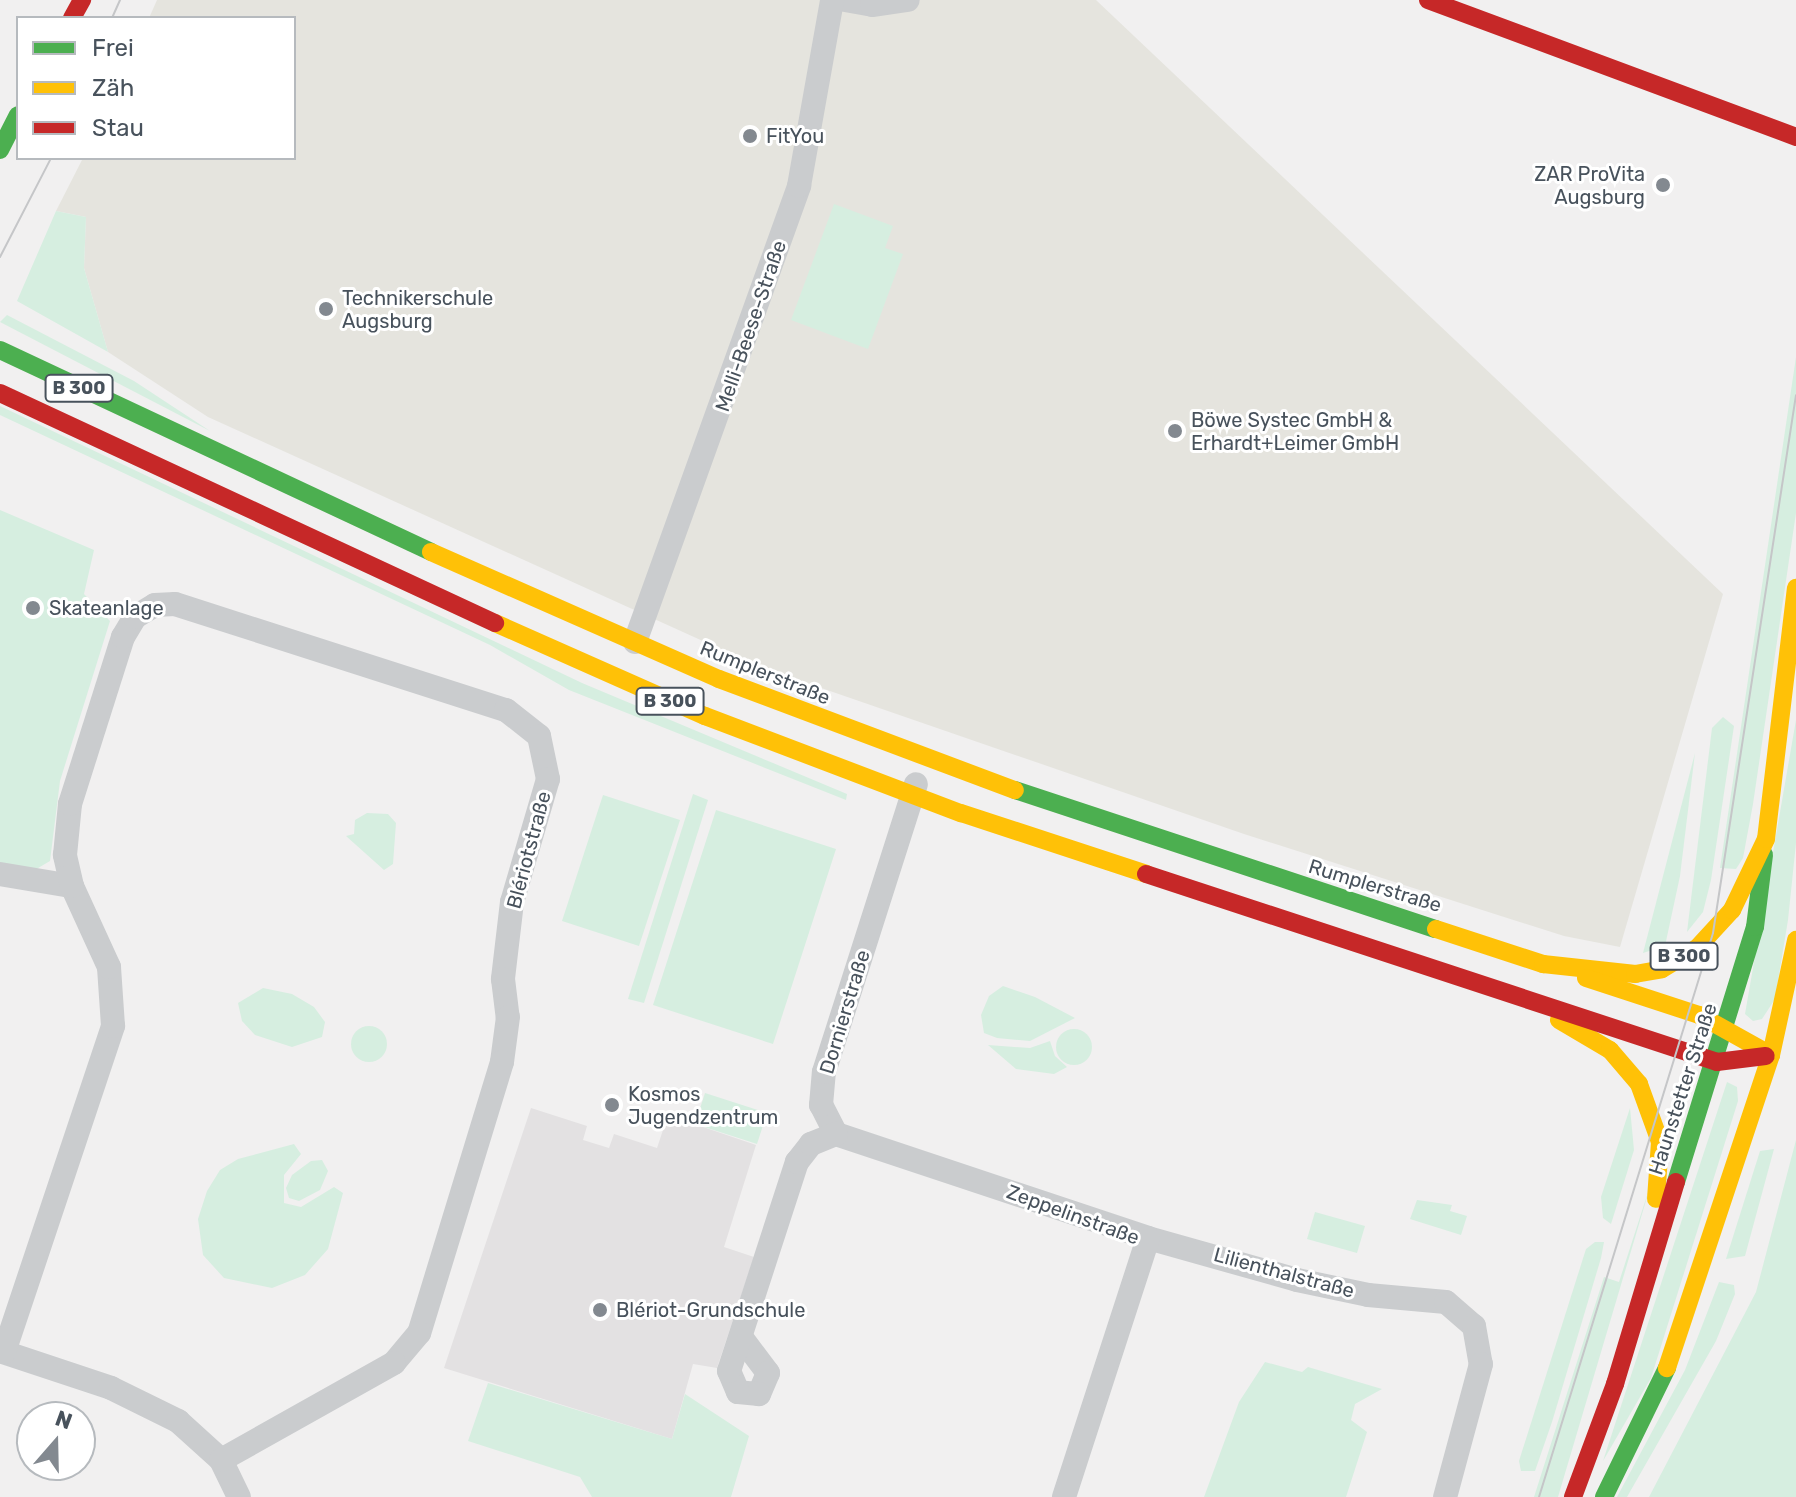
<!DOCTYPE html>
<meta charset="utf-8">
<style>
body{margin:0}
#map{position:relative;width:1796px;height:1497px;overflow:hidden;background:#f1f0f0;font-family:Rubik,sans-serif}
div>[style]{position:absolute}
.commercial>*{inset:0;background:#e5e4de}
.education>*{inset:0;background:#e3e1e2}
.green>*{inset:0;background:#d6eee0}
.round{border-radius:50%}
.street>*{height:24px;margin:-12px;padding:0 12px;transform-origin:12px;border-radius:12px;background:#caccce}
.fast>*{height:18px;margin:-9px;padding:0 9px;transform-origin:9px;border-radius:9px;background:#4caf50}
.slow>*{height:18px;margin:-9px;padding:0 9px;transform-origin:9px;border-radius:9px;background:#ffc107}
.jam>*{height:18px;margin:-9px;padding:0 9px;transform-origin:9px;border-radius:9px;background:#c62828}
.tram>*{height:2px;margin:-1px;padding:0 1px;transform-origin:1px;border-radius:1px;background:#c5c6c8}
.dots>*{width:22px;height:22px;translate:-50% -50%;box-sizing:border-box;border:4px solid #fff;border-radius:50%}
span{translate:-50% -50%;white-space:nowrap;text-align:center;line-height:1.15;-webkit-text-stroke:6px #fff;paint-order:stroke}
.shield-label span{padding:2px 6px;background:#fff;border:2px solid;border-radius:6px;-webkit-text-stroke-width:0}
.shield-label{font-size:18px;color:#48525c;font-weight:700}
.poi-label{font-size:20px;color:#48525c}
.left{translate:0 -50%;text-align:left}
.right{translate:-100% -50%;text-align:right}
.street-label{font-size:20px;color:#48525c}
.legend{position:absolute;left:16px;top:16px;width:280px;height:144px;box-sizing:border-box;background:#fff;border:2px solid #b6babe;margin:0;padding:10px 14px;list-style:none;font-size:24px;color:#48525c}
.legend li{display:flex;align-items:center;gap:16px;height:40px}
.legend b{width:40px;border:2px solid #b6babe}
.north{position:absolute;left:16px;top:1401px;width:80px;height:80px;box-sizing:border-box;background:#fff;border:2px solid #b6babe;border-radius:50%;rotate:20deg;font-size:22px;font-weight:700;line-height:32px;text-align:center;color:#48525c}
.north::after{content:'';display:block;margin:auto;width:28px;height:36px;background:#838990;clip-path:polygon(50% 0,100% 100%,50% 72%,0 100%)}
</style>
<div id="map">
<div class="commercial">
<div style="clip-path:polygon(157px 0,1096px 0,1723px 594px,1620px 947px,1564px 936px,1244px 834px,758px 666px,208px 417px,108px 352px,84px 268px,86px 217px,56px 211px,83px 158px,294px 158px,294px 18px,149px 18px)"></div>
</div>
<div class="education">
<div style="clip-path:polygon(531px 1108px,587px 1126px,583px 1140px,609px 1148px,614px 1134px,657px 1148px,668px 1115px,756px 1145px,724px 1247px,754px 1257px,717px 1368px,693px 1364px,672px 1439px,444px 1368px)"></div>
</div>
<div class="green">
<div style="clip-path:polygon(834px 204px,893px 226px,885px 248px,903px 254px,868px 349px,791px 320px)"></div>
<div style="clip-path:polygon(56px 211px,86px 217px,84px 268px,108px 352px,17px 301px)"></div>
<div style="clip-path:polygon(7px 315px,134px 381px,210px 431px,0 322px)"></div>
<div style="clip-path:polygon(1796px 357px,1796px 513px,1753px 804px,1743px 858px,1736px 869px,1720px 868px)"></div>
<div style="clip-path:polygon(0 406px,582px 683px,847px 794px,846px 800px,569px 690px,490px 645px,0 415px)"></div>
<div style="clip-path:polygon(0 510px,94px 550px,84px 594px,110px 621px,60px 781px,50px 861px,33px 871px,0 863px)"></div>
<div style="clip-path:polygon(1723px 717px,1734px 726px,1711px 880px,1703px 912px,1687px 932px,1712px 728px)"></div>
<div style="clip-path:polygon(1796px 720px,1796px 843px,1788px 920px,1775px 999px,1762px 1019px,1753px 1021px,1745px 1014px)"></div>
<div style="clip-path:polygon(1695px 753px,1680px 876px,1665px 946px,1643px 953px)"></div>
<div style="clip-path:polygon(693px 794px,708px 800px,644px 1003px,628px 999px)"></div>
<div style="clip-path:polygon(603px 795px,680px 820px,639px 946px,562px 921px)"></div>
<div style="clip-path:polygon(716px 810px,836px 849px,773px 1044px,653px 1005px)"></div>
<div style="clip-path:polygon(367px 813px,388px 814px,396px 823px,393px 864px,384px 870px,346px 836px,354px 834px,355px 820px)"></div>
<div style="clip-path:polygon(1003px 986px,1035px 997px,1075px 1018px,1030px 1041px,997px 1038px,984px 1033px,981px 1015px,989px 996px)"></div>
<div style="clip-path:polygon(263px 988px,292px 994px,314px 1007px,325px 1022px,322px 1037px,292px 1047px,255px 1035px,242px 1021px,238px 1003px)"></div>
<div class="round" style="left:351px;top:1026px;width:36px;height:36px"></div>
<div class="round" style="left:1056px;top:1029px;width:36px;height:36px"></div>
<div style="clip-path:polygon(1050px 1041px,1055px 1056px,1067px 1067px,1054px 1074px,1016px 1069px,988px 1045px,1030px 1048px)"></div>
<div style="clip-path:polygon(1727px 1082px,1737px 1087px,1738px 1101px,1651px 1378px,1603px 1461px)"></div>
<div style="clip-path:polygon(705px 1093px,767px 1113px,757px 1144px,695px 1124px)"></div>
<div style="clip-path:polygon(1630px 1108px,1634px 1150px,1611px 1224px,1603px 1218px,1601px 1197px)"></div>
<div style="clip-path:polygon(1796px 1140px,1796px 1497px,1649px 1497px,1756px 1292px)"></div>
<div style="clip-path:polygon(294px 1144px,301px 1154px,284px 1175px,284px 1203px,301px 1207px,334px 1187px,343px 1193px,328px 1249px,305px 1275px,272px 1288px,224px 1278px,203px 1255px,198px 1219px,207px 1191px,220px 1170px,238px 1159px)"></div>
<div style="clip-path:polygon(1774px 1149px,1745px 1256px,1726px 1259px,1760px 1151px)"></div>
<div style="clip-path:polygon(322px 1160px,328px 1171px,320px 1190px,299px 1201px,289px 1198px,286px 1188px,292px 1175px,311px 1161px)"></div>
<div style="clip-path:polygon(1653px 1177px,1558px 1497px,1534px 1497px,1604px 1277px,1619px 1282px)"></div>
<div style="clip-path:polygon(1417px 1200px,1452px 1205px,1450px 1211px,1467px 1216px,1461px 1235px,1410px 1219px)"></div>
<div style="clip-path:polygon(1315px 1212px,1365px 1226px,1357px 1253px,1307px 1239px)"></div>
<div style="clip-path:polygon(1595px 1242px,1604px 1242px,1601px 1258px,1552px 1422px,1535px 1471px,1521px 1471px,1519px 1461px,1586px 1249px)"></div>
<div style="clip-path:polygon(1719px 1282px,1734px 1285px,1735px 1294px,1716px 1341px,1627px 1497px,1617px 1497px,1685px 1370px)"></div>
<div style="clip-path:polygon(1265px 1362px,1302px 1372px,1308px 1367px,1382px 1389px,1355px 1404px,1351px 1420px,1367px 1432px,1346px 1497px,1204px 1497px,1239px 1402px)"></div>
<div style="clip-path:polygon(488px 1383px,672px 1439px,685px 1394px,749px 1436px,731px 1497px,592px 1497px,580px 1477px,468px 1441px)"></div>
</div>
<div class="street">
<div style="left:845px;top:0;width:27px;rotate:10deg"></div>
<div style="left:872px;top:5px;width:36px;rotate:-8deg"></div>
<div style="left:635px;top:642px;width:485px;rotate:-70.2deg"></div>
<div style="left:799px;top:186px;width:189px;rotate:-79.9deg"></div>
<div style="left:0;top:874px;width:73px;rotate:9.5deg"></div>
<div style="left:836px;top:1134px;width:329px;rotate:18.4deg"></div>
<div style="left:1148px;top:1238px;width:155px;rotate:15.7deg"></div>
<div style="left:1297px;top:1280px;width:73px;rotate:11.9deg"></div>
<div style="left:1368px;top:1295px;width:78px;rotate:5.1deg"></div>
<div style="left:1446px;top:1302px;width:37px;rotate:41deg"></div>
<div style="left:1474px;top:1326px;width:39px;rotate:80deg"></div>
<div style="left:1481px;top:1364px;width:138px;rotate:105.1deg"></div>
<div style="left:836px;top:1134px;width:33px;rotate:-117deg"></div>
<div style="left:821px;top:1105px;width:33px;rotate:-85deg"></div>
<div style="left:824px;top:1072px;width:302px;rotate:-72.3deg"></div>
<div style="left:741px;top:1337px;width:45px;rotate:53.1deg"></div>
<div style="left:768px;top:1373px;width:23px;rotate:113deg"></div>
<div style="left:759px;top:1394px;width:21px;rotate:-175deg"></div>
<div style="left:738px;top:1392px;width:23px;rotate:-113deg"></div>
<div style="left:729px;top:1371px;width:220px;rotate:-72deg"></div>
<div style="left:797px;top:1162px;width:23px;rotate:-52deg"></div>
<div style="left:811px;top:1144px;width:27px;rotate:-22deg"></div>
<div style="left:0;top:1351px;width:117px;rotate:18.4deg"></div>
<div style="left:111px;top:1388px;width:75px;rotate:26.2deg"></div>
<div style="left:178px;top:1421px;width:58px;rotate:42.2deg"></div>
<div style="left:221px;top:1460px;width:41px;rotate:64.1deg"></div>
<div style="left:4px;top:1352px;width:344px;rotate:-71.5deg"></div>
<div style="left:113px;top:1026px;width:59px;rotate:-93.9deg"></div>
<div style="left:109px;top:967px;width:89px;rotate:-114.6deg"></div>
<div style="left:72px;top:886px;width:32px;rotate:-103deg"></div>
<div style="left:65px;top:855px;width:51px;rotate:-84.4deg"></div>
<div style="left:70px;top:804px;width:175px;rotate:-72.4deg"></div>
<div style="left:123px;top:637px;width:23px;rotate:-59deg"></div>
<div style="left:135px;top:617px;width:23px;rotate:-31deg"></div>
<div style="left:155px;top:605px;width:20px;rotate:-3deg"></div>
<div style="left:175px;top:604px;width:348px;rotate:17.8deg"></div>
<div style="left:506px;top:710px;width:42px;rotate:38.2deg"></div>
<div style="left:539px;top:736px;width:44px;rotate:78.2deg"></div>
<div style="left:548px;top:779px;width:128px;rotate:106.3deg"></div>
<div style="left:512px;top:902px;width:78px;rotate:96.7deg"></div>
<div style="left:503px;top:979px;width:38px;rotate:83deg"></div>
<div style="left:508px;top:1017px;width:45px;rotate:97.6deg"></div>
<div style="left:502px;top:1062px;width:283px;rotate:107deg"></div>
<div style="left:419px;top:1333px;width:39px;rotate:130deg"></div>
<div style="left:394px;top:1363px;width:198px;rotate:150.7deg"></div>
<div style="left:1064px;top:1497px;width:272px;rotate:-72deg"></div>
</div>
<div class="fast">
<div style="left:0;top:150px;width:39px;rotate:-63deg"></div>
<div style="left:0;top:350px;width:476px;rotate:25.1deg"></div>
<div style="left:1015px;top:790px;width:443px;rotate:18.3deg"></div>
<div style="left:1676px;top:1182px;width:267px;rotate:-72.8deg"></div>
<div style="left:1755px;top:927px;width:73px;rotate:-82.9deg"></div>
<div style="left:1604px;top:1497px;width:144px;rotate:-64deg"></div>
</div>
<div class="slow">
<div style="left:431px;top:552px;width:315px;rotate:23.8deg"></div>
<div style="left:719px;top:679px;width:316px;rotate:20.6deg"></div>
<div style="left:495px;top:623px;width:230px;rotate:23.9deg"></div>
<div style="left:705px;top:716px;width:274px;rotate:20.8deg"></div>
<div style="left:961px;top:813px;width:195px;rotate:18.2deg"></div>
<div style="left:1436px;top:929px;width:113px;rotate:18.1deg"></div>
<div style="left:1543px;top:964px;width:93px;rotate:6.2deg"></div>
<div style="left:1635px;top:974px;width:27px;rotate:-10deg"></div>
<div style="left:1662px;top:969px;width:41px;rotate:-31deg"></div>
<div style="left:1697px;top:948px;width:52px;rotate:-47.4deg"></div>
<div style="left:1732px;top:910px;width:79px;rotate:-64.4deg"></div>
<div style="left:1766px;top:839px;width:253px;rotate:-83.2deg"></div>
<div style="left:1586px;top:978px;width:119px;rotate:18.1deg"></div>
<div style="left:1699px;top:1015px;width:82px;rotate:29.1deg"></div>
<div style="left:1771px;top:1055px;width:330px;rotate:108.4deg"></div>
<div style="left:1559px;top:1020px;width:59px;rotate:30.5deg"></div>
<div style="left:1610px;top:1050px;width:45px;rotate:49.5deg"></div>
<div style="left:1639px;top:1084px;width:62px;rotate:70.1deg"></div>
<div style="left:1660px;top:1142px;width:57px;rotate:94deg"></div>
<div style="left:1766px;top:1056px;width:5px;rotate:-11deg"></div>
<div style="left:1771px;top:1055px;width:118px;rotate:-77.7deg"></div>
</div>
<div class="jam">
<div style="left:1428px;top:0;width:393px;rotate:20.4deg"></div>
<div style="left:72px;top:18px;width:21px;rotate:-61deg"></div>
<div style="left:0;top:393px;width:546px;rotate:24.92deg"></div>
<div style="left:1146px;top:874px;width:601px;rotate:18.22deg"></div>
<div style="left:1717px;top:1062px;width:49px;rotate:-7deg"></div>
<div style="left:1573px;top:1497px;width:121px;rotate:-69.6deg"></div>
<div style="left:1615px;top:1384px;width:211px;rotate:-73.2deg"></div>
</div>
<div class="tram">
<div style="left:112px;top:18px;width:20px;rotate:-66deg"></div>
<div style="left:0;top:257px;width:111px;rotate:-62.7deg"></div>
<div style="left:1539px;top:1497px;width:590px;rotate:-72.85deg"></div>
<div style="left:1713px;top:933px;width:544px;rotate:-81.23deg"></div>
</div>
<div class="dots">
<div style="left:750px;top:136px;background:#838990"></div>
<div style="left:1663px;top:185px;background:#838990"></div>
<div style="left:326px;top:309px;background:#838990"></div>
<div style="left:1175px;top:431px;background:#838990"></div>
<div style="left:33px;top:608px;background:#838990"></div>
<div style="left:612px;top:1105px;background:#838990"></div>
<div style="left:600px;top:1310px;background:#838990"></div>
</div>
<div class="shield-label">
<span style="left:79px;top:388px">B 300</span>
<span style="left:670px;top:701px">B 300</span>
<span style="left:1684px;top:956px">B 300</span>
</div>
<div class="poi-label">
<span class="left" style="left:766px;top:136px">FitYou</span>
<span class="right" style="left:1645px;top:186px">ZAR ProVita<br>Augsburg</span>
<span class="left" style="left:342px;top:310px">Technikerschule<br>Augsburg</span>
<span class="left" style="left:1191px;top:432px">Böwe Systec GmbH &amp;<br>Erhardt+Leimer GmbH</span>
<span class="left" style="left:49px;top:608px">Skateanlage</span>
<span class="left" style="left:628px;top:1106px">Kosmos<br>Jugendzentrum</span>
<span class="left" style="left:616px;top:1310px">Blériot-Grundschule</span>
</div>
<div class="street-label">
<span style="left:751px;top:326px;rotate:-71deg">Melli-Beese-Straße</span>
<span style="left:765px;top:673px;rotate:22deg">Rumplerstraße</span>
<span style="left:529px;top:850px;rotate:-75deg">Blériotstraße</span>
<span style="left:1375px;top:886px;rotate:17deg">Rumplerstraße</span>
<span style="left:845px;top:1012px;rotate:-73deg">Dornierstraße</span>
<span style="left:1683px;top:1089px;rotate:-72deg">Haunstetter Straße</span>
<span style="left:1073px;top:1215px;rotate:20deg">Zeppelinstraße</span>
<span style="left:1284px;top:1273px;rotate:15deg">Lilienthalstraße</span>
</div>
<ul class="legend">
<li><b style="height:10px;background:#4caf50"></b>Frei</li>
<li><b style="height:10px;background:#ffc107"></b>Zäh</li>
<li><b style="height:10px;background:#c62828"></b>Stau</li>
</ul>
<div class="north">N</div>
</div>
